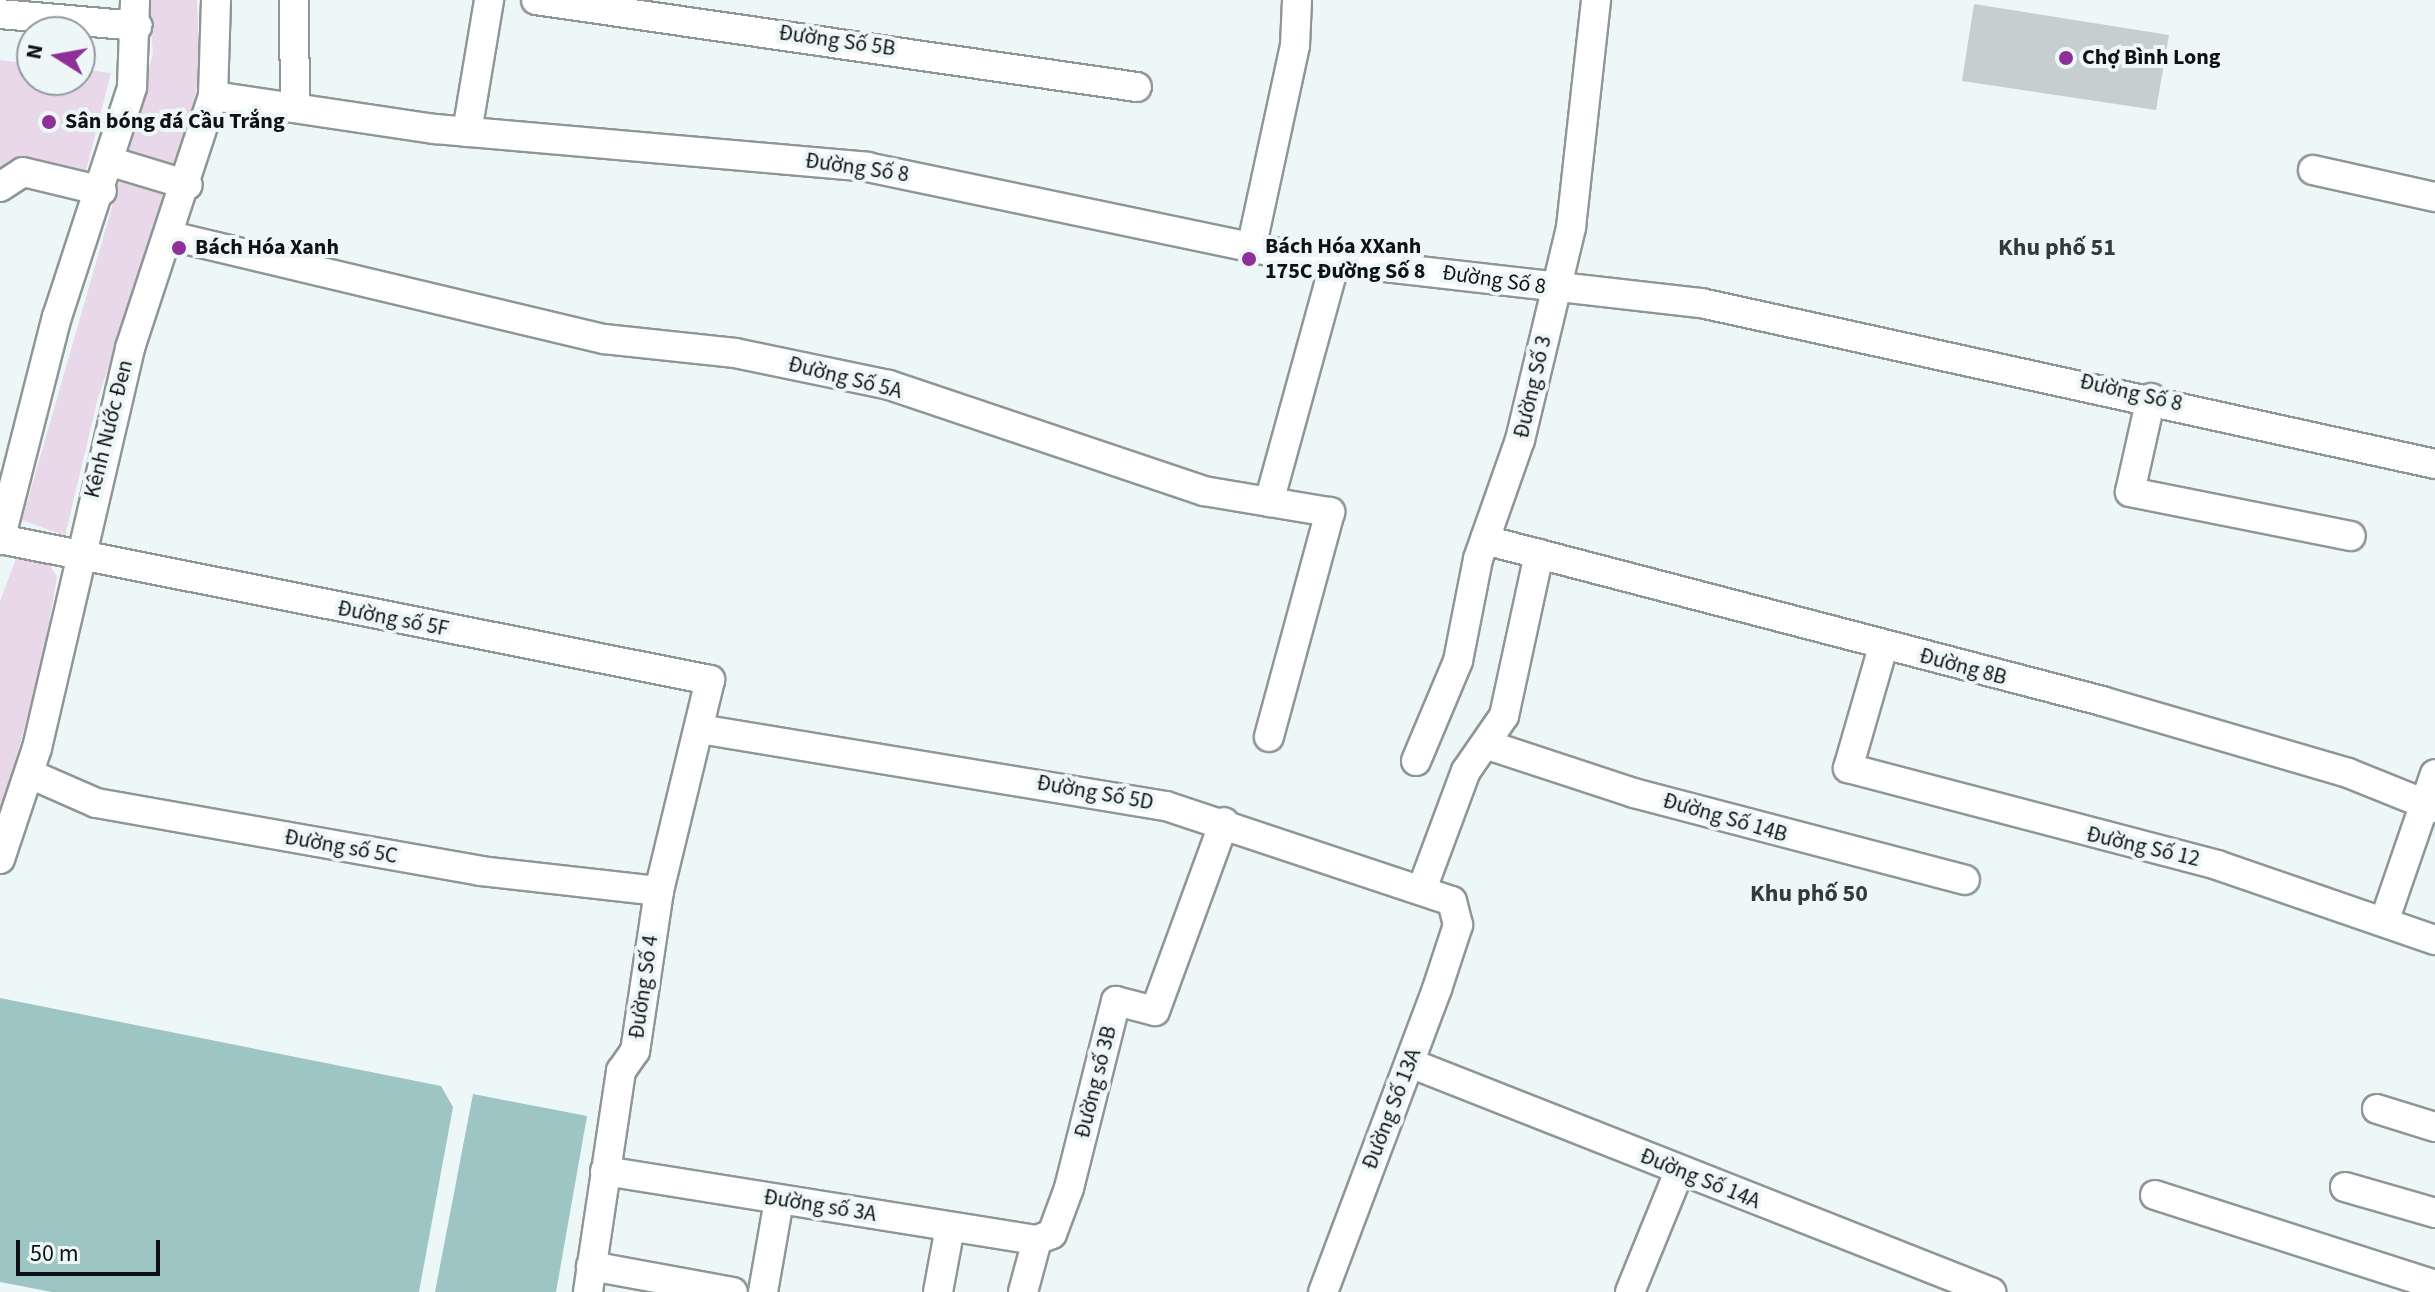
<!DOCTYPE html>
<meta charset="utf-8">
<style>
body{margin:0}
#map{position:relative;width:2435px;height:1292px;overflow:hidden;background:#eef7f7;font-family:"Source Sans 3",sans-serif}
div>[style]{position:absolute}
.green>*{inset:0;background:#e9d8ea}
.water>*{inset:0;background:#9dc5c3}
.building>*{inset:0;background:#c6cfcf}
.roads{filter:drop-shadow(2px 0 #8e9796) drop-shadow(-2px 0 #8e9796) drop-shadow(0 2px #8e9796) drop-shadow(0 -2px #8e9796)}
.minor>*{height:28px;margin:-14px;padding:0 14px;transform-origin:14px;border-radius:14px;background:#fff}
.dots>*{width:22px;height:22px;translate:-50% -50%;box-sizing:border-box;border:4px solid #eef7f7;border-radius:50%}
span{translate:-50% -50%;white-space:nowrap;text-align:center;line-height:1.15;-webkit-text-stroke:8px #eef7f7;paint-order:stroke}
.street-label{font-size:22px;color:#0f1212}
.poi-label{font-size:22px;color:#0f1212;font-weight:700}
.left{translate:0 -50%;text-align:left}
.neighbourhood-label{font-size:24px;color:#333b3a;font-weight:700}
.north{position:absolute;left:16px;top:16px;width:80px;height:80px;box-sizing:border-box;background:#eef7f7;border:2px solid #959b9b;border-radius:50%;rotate:281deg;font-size:22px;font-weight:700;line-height:32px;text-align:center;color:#0f1212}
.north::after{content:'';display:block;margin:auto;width:28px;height:36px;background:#8f3099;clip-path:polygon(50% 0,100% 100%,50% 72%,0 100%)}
.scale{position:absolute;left:16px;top:1240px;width:144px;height:36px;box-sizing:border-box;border:4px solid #0f1212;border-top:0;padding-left:10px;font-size:24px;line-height:28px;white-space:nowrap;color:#0f1212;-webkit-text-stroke:6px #eef7f7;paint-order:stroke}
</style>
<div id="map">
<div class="green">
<div style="clip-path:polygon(148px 0,197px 0,200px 75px,178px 165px,126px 152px,153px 53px)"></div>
<div style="clip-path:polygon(0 60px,32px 64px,32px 80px,80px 80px,80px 69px,111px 73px,83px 183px,6px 164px,0 177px)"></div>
<div style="clip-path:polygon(120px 179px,168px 193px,98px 398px,65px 536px,22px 520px)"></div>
<div style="clip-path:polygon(16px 559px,50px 565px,57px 577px,42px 664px,0 816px,0 601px)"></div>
</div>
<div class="water">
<div style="clip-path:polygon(0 998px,441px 1086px,453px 1107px,419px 1292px,52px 1292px,0 1282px)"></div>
<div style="clip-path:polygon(473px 1094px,587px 1116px,556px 1292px,435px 1292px)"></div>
</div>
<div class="building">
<div style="clip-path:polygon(1974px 4px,2169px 35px,2156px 110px,1962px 81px)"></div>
</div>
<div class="roads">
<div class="minor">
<div style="left:294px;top:0;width:108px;rotate:89.5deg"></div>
<div style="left:536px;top:0;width:607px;rotate:8.24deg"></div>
<div style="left:0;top:14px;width:138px;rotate:5deg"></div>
<div style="left:213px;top:96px;width:224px;rotate:8.5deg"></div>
<div style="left:435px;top:129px;width:434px;rotate:5deg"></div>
<div style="left:867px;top:167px;width:438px;rotate:11.8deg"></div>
<div style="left:1296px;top:257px;width:408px;rotate:6.5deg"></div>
<div style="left:1701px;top:303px;width:751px;rotate:12.37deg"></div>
<div style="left:467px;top:132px;width:134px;rotate:-80.5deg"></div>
<div style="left:112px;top:162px;width:79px;rotate:16.8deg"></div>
<div style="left:2313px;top:170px;width:125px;rotate:12.5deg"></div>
<div style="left:0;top:187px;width:27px;rotate:-33deg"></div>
<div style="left:23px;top:172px;width:81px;rotate:13.5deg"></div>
<div style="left:171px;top:236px;width:445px;rotate:13.4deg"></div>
<div style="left:604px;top:339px;width:132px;rotate:6.1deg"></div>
<div style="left:735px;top:353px;width:157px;rotate:11.7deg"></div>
<div style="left:889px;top:385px;width:332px;rotate:18.6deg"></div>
<div style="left:1204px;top:491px;width:128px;rotate:9.5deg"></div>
<div style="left:1330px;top:512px;width:233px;rotate:105.2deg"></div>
<div style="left:1251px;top:249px;width:208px;rotate:-77.8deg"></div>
<div style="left:1295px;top:46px;width:46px;rotate:-87.5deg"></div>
<div style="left:2151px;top:398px;width:96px;rotate:102.6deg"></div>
<div style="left:2130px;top:492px;width:225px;rotate:11.3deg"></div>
<div style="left:1269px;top:502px;width:252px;rotate:-74.6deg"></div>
<div style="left:0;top:539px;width:724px;rotate:11.23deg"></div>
<div style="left:710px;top:680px;width:217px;rotate:103.6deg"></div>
<div style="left:659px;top:891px;width:162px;rotate:98.5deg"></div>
<div style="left:635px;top:1051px;width:24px;rotate:125deg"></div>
<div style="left:621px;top:1071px;width:223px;rotate:98.5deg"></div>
<div style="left:0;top:540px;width:230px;rotate:-75.7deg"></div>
<div style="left:57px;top:317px;width:242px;rotate:-71.9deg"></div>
<div style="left:132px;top:87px;width:87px;rotate:-88deg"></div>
<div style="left:1485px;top:540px;width:638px;rotate:14.62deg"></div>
<div style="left:2102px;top:701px;width:256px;rotate:16.3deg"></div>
<div style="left:2348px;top:773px;width:94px;rotate:21.9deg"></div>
<div style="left:1883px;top:647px;width:126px;rotate:106.1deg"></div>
<div style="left:1848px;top:768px;width:382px;rotate:14.7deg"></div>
<div style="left:2217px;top:865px;width:231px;rotate:19deg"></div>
<div style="left:700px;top:729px;width:472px;rotate:9.4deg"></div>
<div style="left:1166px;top:806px;width:301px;rotate:18.4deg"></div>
<div style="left:1452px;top:901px;width:25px;rotate:76deg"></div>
<div style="left:1458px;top:925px;width:67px;rotate:108.2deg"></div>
<div style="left:1437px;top:989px;width:324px;rotate:110.6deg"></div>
<div style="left:1488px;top:745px;width:154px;rotate:18.2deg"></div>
<div style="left:1634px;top:793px;width:342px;rotate:14.7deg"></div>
<div style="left:1416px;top:761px;width:108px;rotate:-67.2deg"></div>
<div style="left:1458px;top:661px;width:104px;rotate:-78.9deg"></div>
<div style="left:1478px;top:559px;width:126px;rotate:-70.6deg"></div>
<div style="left:1520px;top:440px;width:219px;rotate:-76.5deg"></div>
<div style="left:1571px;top:227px;width:228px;rotate:-83.7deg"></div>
<div style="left:30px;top:774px;width:72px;rotate:23.7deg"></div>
<div style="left:96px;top:803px;width:390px;rotate:10deg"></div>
<div style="left:480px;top:871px;width:180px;rotate:6.4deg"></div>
<div style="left:0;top:859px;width:117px;rotate:-71.6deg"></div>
<div style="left:37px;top:748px;width:411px;rotate:-76.9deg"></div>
<div style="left:130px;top:348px;width:265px;rotate:-71.8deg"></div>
<div style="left:213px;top:96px;width:96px;rotate:-88.2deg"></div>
<div style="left:1422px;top:889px;width:126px;rotate:-69.6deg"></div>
<div style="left:1466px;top:771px;width:67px;rotate:-55.4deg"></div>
<div style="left:1504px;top:716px;width:166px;rotate:-77.8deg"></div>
<div style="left:2385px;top:919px;width:153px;rotate:-71deg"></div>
<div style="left:1410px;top:1063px;width:625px;rotate:21.51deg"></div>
<div style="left:2377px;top:1109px;width:61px;rotate:17.2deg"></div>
<div style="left:605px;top:1171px;width:437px;rotate:9.1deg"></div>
<div style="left:2345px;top:1187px;width:94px;rotate:16.1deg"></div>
<div style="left:2155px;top:1195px;width:294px;rotate:17.8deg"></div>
<div style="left:1037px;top:1240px;width:16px;rotate:-22deg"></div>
<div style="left:1052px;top:1234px;width:49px;rotate:-69.7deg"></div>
<div style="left:1069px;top:1188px;width:193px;rotate:-75.9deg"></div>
<div style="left:1116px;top:1001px;width:40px;rotate:14.4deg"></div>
<div style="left:1155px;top:1011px;width:201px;rotate:-69.9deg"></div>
<div style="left:591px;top:1266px;width:144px;rotate:10.4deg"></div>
<div style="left:763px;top:1292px;width:93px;rotate:-80.1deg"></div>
<div style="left:938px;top:1292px;width:66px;rotate:-79.5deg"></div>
<div style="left:1023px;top:1292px;width:54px;rotate:-74.9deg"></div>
<div style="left:1630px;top:1292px;width:130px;rotate:-67.8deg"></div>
</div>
</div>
<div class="dots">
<div style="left:2066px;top:58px;background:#8f3099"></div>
<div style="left:49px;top:122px;background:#8f3099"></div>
<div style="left:179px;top:248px;background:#8f3099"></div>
<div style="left:1249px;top:259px;background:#8f3099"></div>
</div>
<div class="street-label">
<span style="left:837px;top:41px;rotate:8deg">Đường Số 5B</span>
<span style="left:857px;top:168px;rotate:8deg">Đường Số 8</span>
<span style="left:1494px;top:280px;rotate:8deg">Đường Số 8</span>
<span style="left:845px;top:378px;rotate:14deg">Đường Số 5A</span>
<span style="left:1533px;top:387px;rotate:-77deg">Đường Số 3</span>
<span style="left:2131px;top:393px;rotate:13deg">Đường Số 8</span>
<span style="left:109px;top:429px;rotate:-76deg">Kênh Nước Đen</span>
<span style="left:393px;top:619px;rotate:11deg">Đường số 5F</span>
<span style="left:1963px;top:667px;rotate:15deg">Đường 8B</span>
<span style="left:1095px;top:793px;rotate:10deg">Đường Số 5D</span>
<span style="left:1725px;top:818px;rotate:16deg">Đường Số 14B</span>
<span style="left:341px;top:847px;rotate:10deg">Đường số 5C</span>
<span style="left:2143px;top:847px;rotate:13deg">Đường Số 12</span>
<span style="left:644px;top:987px;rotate:-82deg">Đường Số 4</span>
<span style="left:1096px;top:1082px;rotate:-76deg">Đường số 3B</span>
<span style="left:1392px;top:1109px;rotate:-69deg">Đường Số 13A</span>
<span style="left:1700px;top:1179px;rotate:22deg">Đường Số 14A</span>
<span style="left:820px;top:1206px;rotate:9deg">Đường số 3A</span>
</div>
<div class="poi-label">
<span class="left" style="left:2082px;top:58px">Chợ Bình Long</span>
<span class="left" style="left:65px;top:122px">Sân bóng đá Cầu Trắng</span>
<span class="left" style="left:1265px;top:259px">Bách Hóa XXanh<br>175C Đường Số 8</span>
<span class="left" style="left:195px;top:248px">Bách Hóa Xanh</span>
</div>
<div class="neighbourhood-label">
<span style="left:2057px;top:248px">Khu phố 51</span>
<span style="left:1809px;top:894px">Khu phố 50</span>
</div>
<div class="north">N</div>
<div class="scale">50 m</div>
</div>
